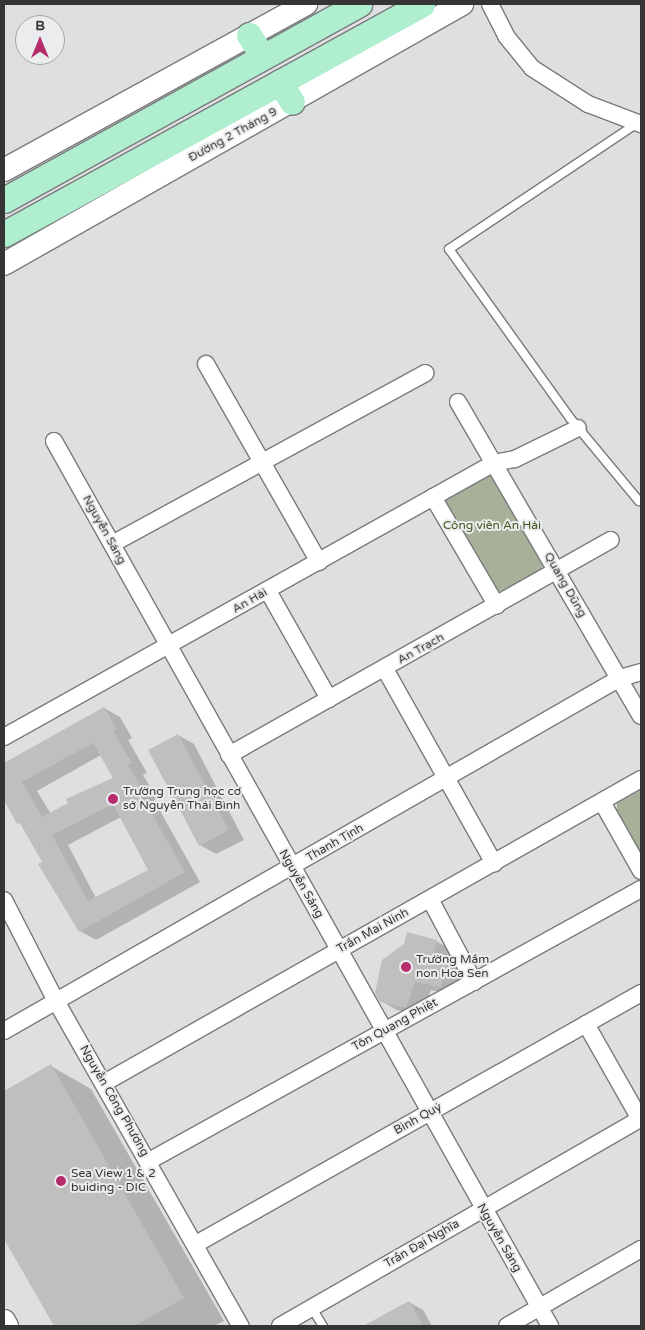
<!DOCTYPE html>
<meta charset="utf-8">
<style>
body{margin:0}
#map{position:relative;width:645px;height:1330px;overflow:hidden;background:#dedfe1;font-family:"Varela Round",sans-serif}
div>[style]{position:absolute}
.green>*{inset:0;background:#a7b099}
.shadow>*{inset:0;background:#0003}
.building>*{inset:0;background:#c1bfbd}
.roads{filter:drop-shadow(1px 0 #797a7c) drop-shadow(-1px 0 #797a7c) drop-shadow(0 1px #797a7c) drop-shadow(0 -1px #797a7c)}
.lane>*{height:8px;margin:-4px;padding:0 4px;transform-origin:4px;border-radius:4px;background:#fff}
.street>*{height:16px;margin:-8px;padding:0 8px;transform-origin:8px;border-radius:8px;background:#fff}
.secondary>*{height:22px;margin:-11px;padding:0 11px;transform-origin:11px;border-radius:11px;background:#fff}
.primary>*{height:25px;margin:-12.5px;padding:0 12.5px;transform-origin:12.5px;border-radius:12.5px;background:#b0eed0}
.dots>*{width:14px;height:14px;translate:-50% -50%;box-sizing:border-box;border:2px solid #ebecee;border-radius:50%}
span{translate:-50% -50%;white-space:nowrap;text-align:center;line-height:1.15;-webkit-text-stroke:4px #ebecee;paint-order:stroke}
.street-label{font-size:12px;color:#353536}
.park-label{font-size:12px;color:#44561d}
.poi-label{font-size:12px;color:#353536}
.left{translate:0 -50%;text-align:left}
.frame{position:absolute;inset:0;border:5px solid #353536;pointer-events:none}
.north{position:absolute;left:15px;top:15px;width:50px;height:50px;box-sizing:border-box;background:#ebecee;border:1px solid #a2a3a4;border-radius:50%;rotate:0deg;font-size:14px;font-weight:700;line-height:20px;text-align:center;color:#353536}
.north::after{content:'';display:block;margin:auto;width:18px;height:22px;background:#b52d6d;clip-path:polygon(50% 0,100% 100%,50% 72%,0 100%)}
</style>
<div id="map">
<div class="green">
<div style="clip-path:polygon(490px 471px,544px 560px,541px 572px,498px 592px,443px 500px)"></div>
<div style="clip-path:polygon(641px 790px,641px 858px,617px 815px,617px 803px)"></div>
</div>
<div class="shadow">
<div style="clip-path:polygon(evenodd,104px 708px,120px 717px,132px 738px,128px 740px,147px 773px,143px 775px,157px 798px,154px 800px,200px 882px,96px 940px,80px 931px,23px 826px,4px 800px,4px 765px,104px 708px,101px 755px,114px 779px,51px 814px,37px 791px,101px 755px,104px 708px,121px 817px,149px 870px,96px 898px,68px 845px,121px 817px)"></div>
<div style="clip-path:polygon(178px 735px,194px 744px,244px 840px,216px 854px,200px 845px)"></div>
<div style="clip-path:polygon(436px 941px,452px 950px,449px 964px,463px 972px,457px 995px,431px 990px,422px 1016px,397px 1010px,381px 1001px)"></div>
<div style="clip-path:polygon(51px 1066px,91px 1089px,224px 1321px,214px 1326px,55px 1326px,4px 1236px,4px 1092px)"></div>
<div style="clip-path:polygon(409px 1302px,423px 1310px,432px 1326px,366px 1326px)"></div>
</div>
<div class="building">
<div style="clip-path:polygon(evenodd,104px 707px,117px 729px,113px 731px,132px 763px,128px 765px,142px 789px,139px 791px,185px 872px,79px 932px,38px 864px,42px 862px,20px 823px,17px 824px,4px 800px,4px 763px,104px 707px,93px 743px,113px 778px,66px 799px,68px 803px,42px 817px,22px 782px,93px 743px,104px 707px,113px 804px,148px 870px,88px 901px,52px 835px,113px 804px)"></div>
<div style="clip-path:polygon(178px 734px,229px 830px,199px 846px,148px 750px)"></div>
<div style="clip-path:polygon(407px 932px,437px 940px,433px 957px,448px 961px,441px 987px,415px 982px,406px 1008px,380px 1002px,375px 993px,382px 960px,404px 944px)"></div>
<div style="clip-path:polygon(51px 1064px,184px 1298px,134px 1326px,54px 1326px,4px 1239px,4px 1091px)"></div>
<div style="clip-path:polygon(409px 1301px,423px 1326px,363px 1326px)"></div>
</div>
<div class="roads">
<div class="lane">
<div style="left:636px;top:124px;width:225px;rotate:146.2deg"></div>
<div style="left:449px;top:249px;width:208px;rotate:54.4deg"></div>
<div style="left:570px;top:418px;width:108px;rotate:50.3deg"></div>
<div style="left:312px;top:1308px;width:21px;rotate:59deg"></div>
</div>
<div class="street">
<div style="left:490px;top:4px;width:36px;rotate:63deg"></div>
<div style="left:506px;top:36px;width:41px;rotate:50.9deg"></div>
<div style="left:532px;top:68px;width:67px;rotate:32.7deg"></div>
<div style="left:588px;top:104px;width:57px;rotate:20.7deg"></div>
<div style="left:206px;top:364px;width:228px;rotate:60.3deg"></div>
<div style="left:458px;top:402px;width:363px;rotate:59.8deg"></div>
<div style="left:54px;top:441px;width:1015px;rotate:60.73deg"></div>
<div style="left:433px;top:497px;width:126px;rotate:59.6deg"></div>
<div style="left:112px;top:544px;width:357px;rotate:-28.6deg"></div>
<div style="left:268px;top:591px;width:124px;rotate:60.5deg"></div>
<div style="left:385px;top:669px;width:223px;rotate:60.7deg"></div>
<div style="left:4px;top:737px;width:561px;rotate:-29.21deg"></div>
<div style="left:494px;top:463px;width:21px;rotate:-11deg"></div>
<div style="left:515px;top:459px;width:70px;rotate:-26.2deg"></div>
<div style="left:229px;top:755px;width:438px;rotate:-29.4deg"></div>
<div style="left:602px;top:802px;width:79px;rotate:60.5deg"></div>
<div style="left:430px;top:899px;width:94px;rotate:62.1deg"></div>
<div style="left:4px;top:900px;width:114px;rotate:62.8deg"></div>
<div style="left:56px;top:1001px;width:374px;rotate:60.4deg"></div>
<div style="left:586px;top:1024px;width:109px;rotate:60.4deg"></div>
<div style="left:4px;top:1031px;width:710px;rotate:-29.81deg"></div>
<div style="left:620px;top:678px;width:22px;rotate:-16deg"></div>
<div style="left:104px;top:1083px;width:617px;rotate:-29.51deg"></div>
<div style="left:149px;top:1161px;width:562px;rotate:-28.94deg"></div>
<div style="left:196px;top:1244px;width:511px;rotate:-29.42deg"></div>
<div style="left:280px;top:1326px;width:417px;rotate:-29.9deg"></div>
<div style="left:507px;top:1326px;width:155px;rotate:-29.9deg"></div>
</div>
<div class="secondary">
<div style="left:4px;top:170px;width:345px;rotate:-28.8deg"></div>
<div style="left:4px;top:264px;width:527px;rotate:-29.58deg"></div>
<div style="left:4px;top:1321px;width:6px;rotate:59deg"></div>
</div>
<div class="primary">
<div style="left:249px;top:35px;width:25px;rotate:58deg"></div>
<div style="left:280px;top:82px;width:23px;rotate:59deg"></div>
<div style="left:4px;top:200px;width:406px;rotate:-28.9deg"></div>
<div style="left:4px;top:234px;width:477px;rotate:-28.8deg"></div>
</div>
</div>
<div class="dots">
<div style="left:113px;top:799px;background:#b52d6d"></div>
<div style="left:406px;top:967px;background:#b52d6d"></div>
<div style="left:61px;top:1181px;background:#b52d6d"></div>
</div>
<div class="street-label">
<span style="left:233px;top:135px;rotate:-29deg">Đường 2 Tháng 9</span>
<span style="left:104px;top:530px;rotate:61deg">Nguyễn Sáng</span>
<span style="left:565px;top:585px;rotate:60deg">Quang Dũng</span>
<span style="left:250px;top:601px;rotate:-30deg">An Hải</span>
<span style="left:421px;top:649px;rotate:-29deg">An Trạch</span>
<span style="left:335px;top:843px;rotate:-30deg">Thanh Tịnh</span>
<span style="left:301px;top:884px;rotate:60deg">Nguyễn Sáng</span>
<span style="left:373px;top:931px;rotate:-29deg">Trần Mai Ninh</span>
<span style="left:395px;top:1025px;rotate:-29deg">Tôn Quang Phiệt</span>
<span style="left:114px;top:1101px;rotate:60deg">Nguyễn Công Phương</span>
<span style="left:418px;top:1119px;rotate:-29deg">Bình Quý</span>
<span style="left:499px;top:1238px;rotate:60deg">Nguyễn Sáng</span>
<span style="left:422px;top:1244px;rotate:-30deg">Trần Đại Nghĩa</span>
</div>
<div class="park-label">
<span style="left:492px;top:526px">Công viên An Hải</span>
</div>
<div class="poi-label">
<span class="left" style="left:123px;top:799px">Trường Trung học cơ<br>sở Nguyễn Thái Bình</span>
<span class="left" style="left:416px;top:967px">Trường Mầm<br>non Hoa Sen</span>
<span class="left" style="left:71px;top:1181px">Sea View 1 &amp; 2<br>buiding - DIC</span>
</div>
<div class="frame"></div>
<div class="north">B</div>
</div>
